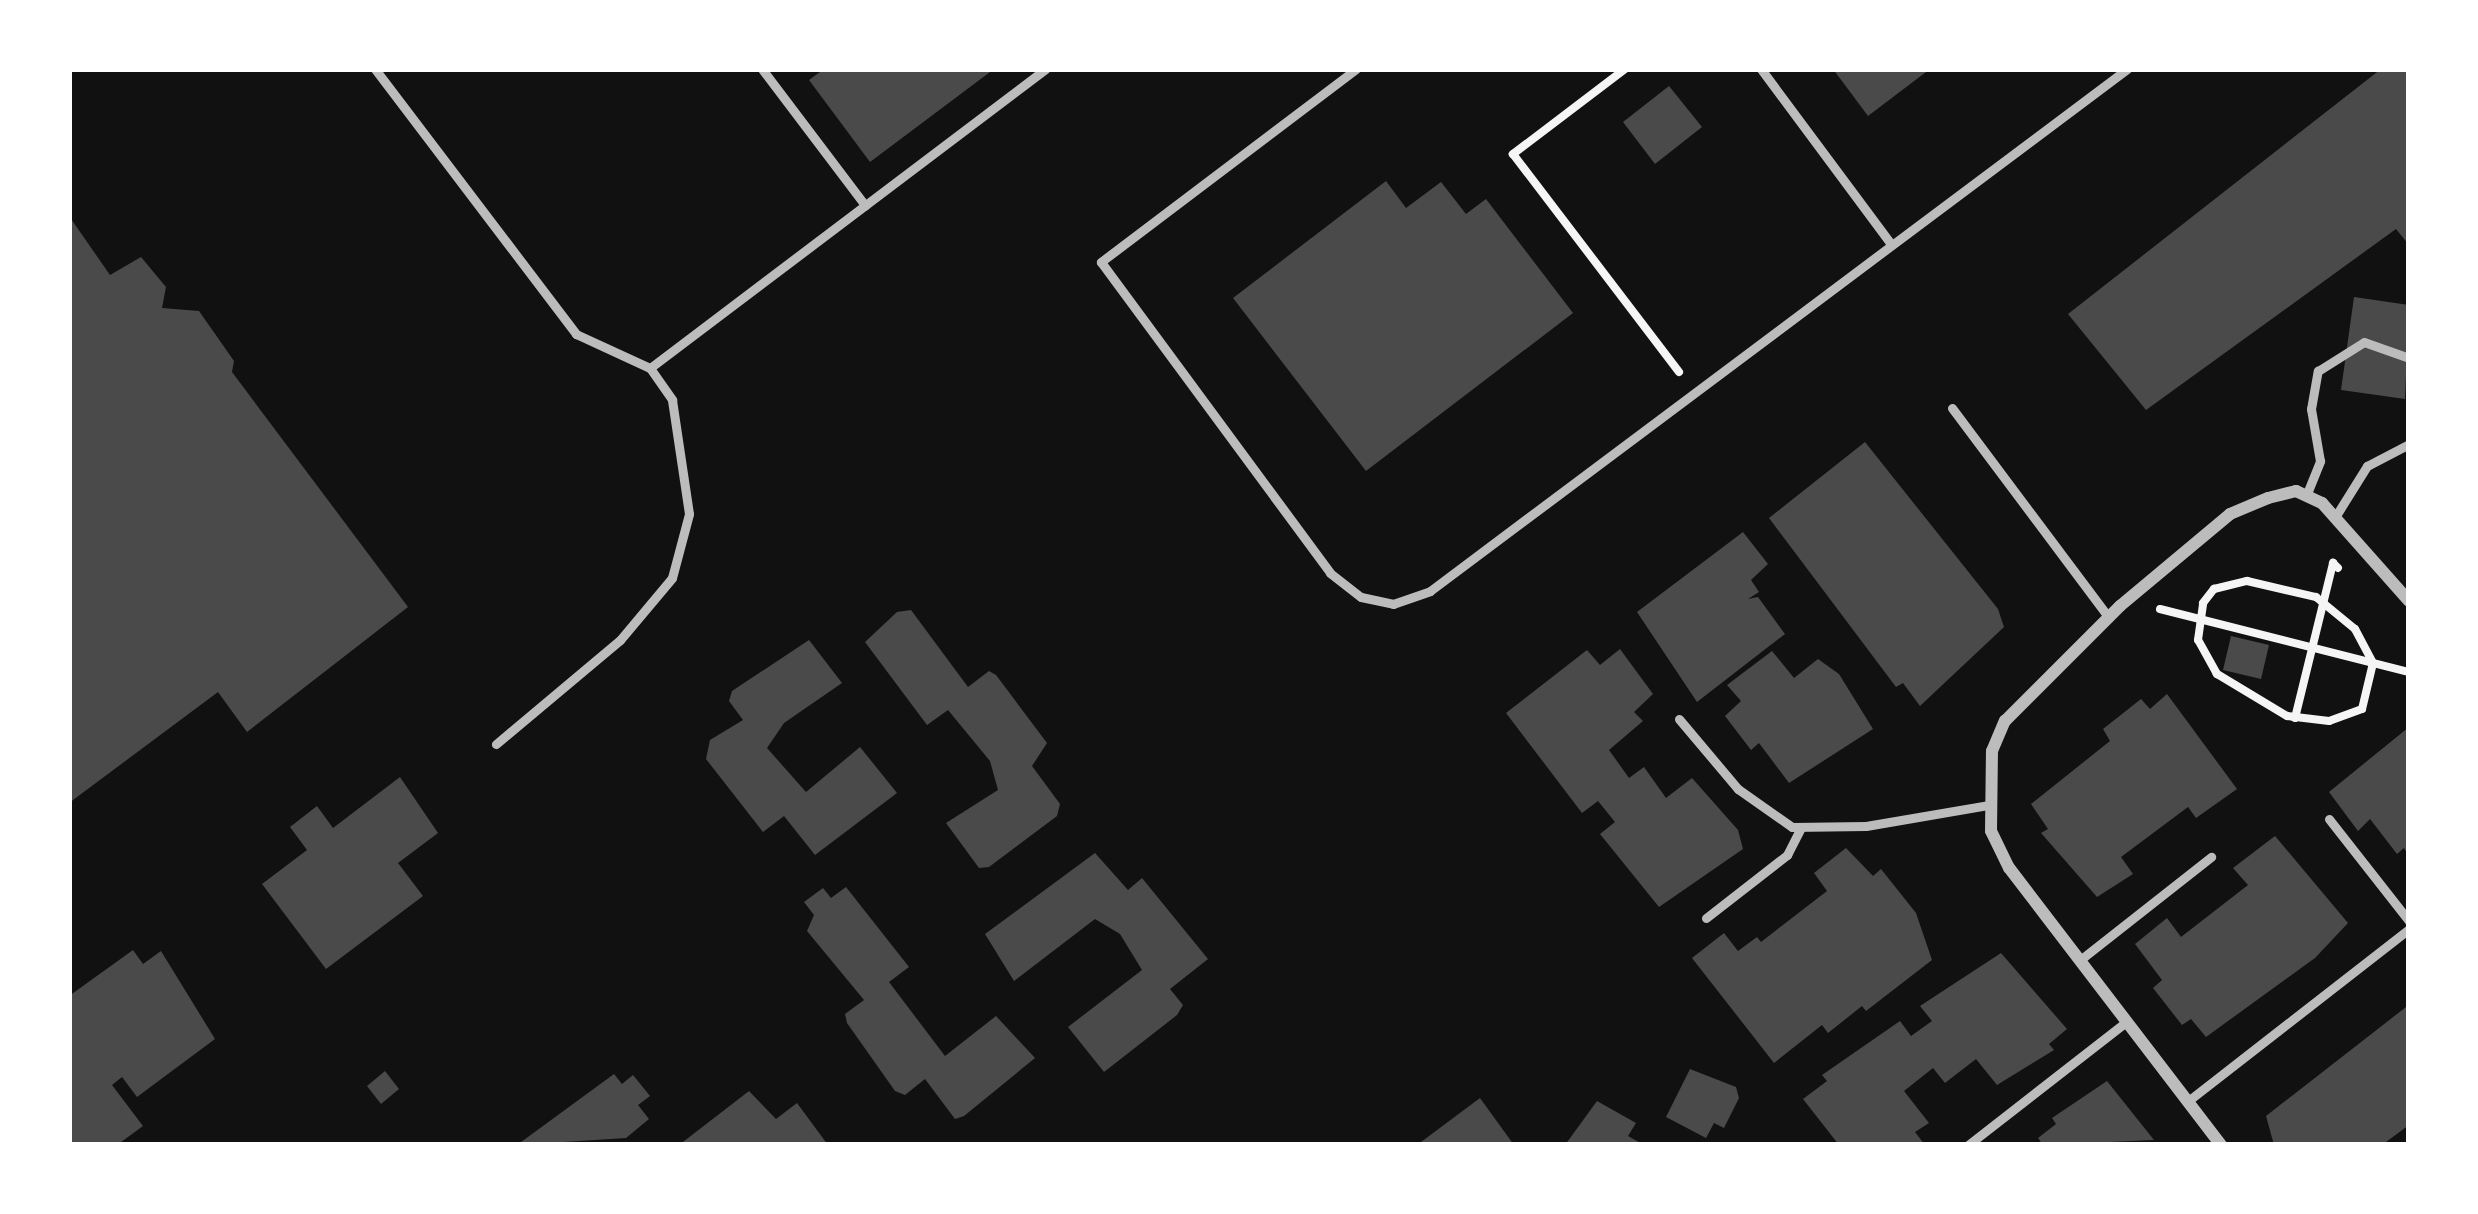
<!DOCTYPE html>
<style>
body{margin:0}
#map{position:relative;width:2478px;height:1214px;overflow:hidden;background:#111;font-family:"Nunito Sans",sans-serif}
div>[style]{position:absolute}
.building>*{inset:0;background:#4a4a4a}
.path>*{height:8px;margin:-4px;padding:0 4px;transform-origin:4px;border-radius:4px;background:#f5f5f5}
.service>*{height:9px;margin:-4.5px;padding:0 4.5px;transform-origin:4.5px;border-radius:4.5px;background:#bcbcbc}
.minor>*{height:12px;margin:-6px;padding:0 6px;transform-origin:6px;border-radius:6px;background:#bcbcbc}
span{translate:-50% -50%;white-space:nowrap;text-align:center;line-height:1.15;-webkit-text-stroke:10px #fff;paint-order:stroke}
.frame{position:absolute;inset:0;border:72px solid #fff;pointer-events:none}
</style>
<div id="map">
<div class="building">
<div style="clip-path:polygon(824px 69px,994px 69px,870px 162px,809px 80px)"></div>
<div style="clip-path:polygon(1833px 69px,1930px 69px,1868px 116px)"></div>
<div style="clip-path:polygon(2381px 69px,2409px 69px,2409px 245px,2396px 229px,2146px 410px,2068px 314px)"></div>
<div style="clip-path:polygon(1669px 86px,1702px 127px,1655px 164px,1623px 122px)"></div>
<div style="clip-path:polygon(1386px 181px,1406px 208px,1441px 182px,1466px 214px,1486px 199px,1573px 313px,1366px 471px,1233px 298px)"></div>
<div style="clip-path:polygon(69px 216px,110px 275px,141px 257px,166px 287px,162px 308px,199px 311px,234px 361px,232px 372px,408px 607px,247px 732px,218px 692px,69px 803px)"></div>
<div style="clip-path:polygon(2354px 297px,2409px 305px,2405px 399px,2341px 390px)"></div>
<div style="clip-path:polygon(1865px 442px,1998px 609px,2004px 627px,1920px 706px,1903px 683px,1896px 687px,1769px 518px)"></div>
<div style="clip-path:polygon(1743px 532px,1768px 564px,1751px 580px,1759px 592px,1748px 599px,1758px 597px,1785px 634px,1697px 702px,1637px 612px)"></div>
<div style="clip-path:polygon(911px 610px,968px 687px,989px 671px,996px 675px,1047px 743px,1032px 766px,1060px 804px,1057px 816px,989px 867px,979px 868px,946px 823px,998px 790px,990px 761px,948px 710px,927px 725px,865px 642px,897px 612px)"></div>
<div style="clip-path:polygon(2231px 636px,2269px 645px,2261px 679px,2223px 670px)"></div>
<div style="clip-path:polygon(809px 640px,842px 683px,784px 723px,767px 748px,806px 792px,860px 747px,897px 793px,815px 855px,784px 816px,763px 832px,706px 759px,710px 740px,743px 720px,729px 701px,732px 691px)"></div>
<div style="clip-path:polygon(1620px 649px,1653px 694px,1634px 712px,1643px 721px,1609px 750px,1629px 778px,1644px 767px,1666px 798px,1692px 778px,1738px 830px,1743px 849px,1659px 907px,1600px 834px,1615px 822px,1598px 801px,1582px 813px,1506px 713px,1587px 650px,1600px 665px)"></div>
<div style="clip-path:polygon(1772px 651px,1794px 678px,1818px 659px,1839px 674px,1873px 729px,1789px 783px,1759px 743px,1751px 750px,1725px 716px,1741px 701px,1727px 685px)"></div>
<div style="clip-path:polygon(2167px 694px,2237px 789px,2196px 818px,2188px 807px,2121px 857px,2133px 874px,2097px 897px,2041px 833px,2048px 829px,2031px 804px,2110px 741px,2103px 729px,2141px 699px,2150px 709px)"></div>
<div style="clip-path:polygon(2409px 727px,2409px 856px,2404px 848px,2397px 854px,2370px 819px,2358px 831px,2329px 792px)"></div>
<div style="clip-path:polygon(400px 777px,438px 833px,398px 863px,423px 896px,326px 969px,262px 884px,307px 850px,290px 827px,317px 806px,333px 828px)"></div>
<div style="clip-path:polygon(2275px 836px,2348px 923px,2315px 958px,2206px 1037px,2191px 1019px,2182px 1025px,2153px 988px,2162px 980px,2135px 944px,2167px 918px,2181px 937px,2248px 885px,2233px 868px)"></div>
<div style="clip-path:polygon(1846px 848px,1873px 876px,1881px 869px,1916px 913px,1932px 960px,1866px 1011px,1862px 1006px,1828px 1033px,1822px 1025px,1774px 1063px,1692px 958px,1724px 933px,1738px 951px,1757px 937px,1761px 942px,1827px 891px,1814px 873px)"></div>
<div style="clip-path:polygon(1095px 853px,1128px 890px,1142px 878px,1208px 959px,1170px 989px,1183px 1005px,1177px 1015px,1104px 1072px,1068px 1027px,1142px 970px,1120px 934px,1095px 919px,1014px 981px,985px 934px)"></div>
<div style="clip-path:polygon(846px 887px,909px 967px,889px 982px,945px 1056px,996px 1016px,1035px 1058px,964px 1116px,955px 1119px,925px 1079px,905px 1095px,895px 1091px,847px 1023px,845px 1014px,864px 1000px,807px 931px,814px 915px,804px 902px,823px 888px,831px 898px)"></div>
<div style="clip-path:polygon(133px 950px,143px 964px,161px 951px,215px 1039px,137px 1097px,122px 1077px,112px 1085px,143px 1126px,117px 1145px,69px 1145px,69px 996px)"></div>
<div style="clip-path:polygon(2001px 953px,2067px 1029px,2049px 1044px,2054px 1050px,1997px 1085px,1976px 1059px,1945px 1083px,1933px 1068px,1904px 1091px,1929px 1123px,1915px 1132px,1925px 1145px,1839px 1145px,1803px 1099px,1827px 1081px,1822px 1075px,1900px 1021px,1911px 1036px,1932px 1021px,1920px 1006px)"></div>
<div style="clip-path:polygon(2406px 1007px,2409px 1125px,2382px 1145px,2274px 1145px,2266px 1116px)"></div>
<div style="clip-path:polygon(1690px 1069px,1736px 1087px,1739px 1098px,1724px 1128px,1714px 1123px,1706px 1138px,1666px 1117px)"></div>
<div style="clip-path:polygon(385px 1071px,399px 1089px,381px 1104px,367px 1086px)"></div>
<div style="clip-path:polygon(614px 1074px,622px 1084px,633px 1075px,650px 1096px,638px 1105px,649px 1119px,626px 1138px,517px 1145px)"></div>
<div style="clip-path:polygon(2107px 1081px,2154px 1140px,2043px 1145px,2038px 1138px,2056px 1124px,2052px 1118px)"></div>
<div style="clip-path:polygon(749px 1091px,776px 1119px,797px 1103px,828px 1145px,679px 1145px)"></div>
<div style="clip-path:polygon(1480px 1098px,1514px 1145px,1417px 1145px)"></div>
<div style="clip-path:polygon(1597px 1101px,1636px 1123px,1628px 1136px,1644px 1145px,1565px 1145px)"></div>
</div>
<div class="path">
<div style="left:1625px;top:69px;width:141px;rotate:142.8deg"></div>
<div style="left:1513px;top:154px;width:274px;rotate:52.7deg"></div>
<div style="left:2247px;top:581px;width:71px;rotate:13.1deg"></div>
<div style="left:2316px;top:597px;width:50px;rotate:39.4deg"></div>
<div style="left:2355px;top:629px;width:38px;rotate:62deg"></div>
<div style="left:2373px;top:663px;width:47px;rotate:103.4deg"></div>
<div style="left:2362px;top:709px;width:35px;rotate:160deg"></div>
<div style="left:2329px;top:721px;width:42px;rotate:-173.2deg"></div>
<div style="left:2287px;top:716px;width:82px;rotate:-149deg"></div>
<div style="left:2217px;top:674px;width:39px;rotate:-119deg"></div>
<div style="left:2198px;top:640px;width:37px;rotate:-82deg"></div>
<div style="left:2203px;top:603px;width:18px;rotate:-52deg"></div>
<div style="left:2214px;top:589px;width:34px;rotate:-14deg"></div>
<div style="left:2160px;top:609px;width:257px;rotate:14.2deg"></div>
<div style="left:2295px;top:718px;width:160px;rotate:-76.2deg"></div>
<div style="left:2333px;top:563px;width:7px;rotate:45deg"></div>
</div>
<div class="service">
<div style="left:375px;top:69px;width:333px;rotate:52.8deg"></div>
<div style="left:576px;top:334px;width:81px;rotate:24.7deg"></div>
<div style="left:650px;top:368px;width:39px;rotate:55deg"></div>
<div style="left:672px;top:400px;width:115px;rotate:81.5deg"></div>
<div style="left:689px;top:514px;width:66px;rotate:104.9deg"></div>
<div style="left:672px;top:578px;width:81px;rotate:130deg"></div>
<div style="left:620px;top:640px;width:162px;rotate:140deg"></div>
<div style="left:762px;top:69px;width:171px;rotate:52.9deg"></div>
<div style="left:1356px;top:69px;width:320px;rotate:142.9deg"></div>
<div style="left:1101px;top:262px;width:386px;rotate:53.6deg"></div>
<div style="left:1330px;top:573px;width:39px;rotate:38deg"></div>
<div style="left:1361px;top:597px;width:33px;rotate:12deg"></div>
<div style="left:1393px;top:604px;width:39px;rotate:-19deg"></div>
<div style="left:1430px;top:591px;width:871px;rotate:-36.83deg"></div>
<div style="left:1761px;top:69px;width:218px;rotate:53.4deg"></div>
<div style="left:650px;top:368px;width:496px;rotate:-37.1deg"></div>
<div style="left:1952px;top:408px;width:262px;rotate:53.2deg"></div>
<div style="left:2306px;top:496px;width:38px;rotate:-68deg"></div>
<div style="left:2320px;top:461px;width:53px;rotate:-99.8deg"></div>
<div style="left:2311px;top:409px;width:39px;rotate:-80deg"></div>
<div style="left:2318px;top:371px;width:54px;rotate:-32.2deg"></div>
<div style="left:2364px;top:342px;width:48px;rotate:19.6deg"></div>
<div style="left:2337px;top:514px;width:57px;rotate:-58deg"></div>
<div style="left:2367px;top:466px;width:47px;rotate:-27.6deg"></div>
<div style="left:1679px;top:719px;width:92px;rotate:49.9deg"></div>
<div style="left:1738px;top:789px;width:66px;rotate:35.1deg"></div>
<div style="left:1792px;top:827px;width:74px;rotate:-0.8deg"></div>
<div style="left:1866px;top:826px;width:125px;rotate:-9.7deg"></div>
<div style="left:2329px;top:819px;width:130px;rotate:51.9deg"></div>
<div style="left:1706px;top:918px;width:103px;rotate:-37.9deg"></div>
<div style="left:1787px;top:855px;width:31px;rotate:-63deg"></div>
<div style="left:2080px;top:960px;width:167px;rotate:-38.2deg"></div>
<div style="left:2188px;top:1101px;width:280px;rotate:-37.9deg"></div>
<div style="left:1968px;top:1145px;width:202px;rotate:-37.9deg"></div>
</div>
<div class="minor">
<div style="left:2221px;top:1145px;width:349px;rotate:-127.4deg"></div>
<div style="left:2009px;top:868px;width:41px;rotate:-115.9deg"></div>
<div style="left:1991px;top:831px;width:80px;rotate:-89.3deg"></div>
<div style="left:1992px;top:751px;width:33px;rotate:-67deg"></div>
<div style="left:2005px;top:721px;width:163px;rotate:-45deg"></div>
<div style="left:2120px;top:606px;width:143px;rotate:-39.9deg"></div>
<div style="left:2230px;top:514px;width:41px;rotate:-22.8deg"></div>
<div style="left:2268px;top:498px;width:29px;rotate:-14deg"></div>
<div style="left:2296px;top:491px;width:29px;rotate:25deg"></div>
<div style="left:2322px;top:503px;width:131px;rotate:48.4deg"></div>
</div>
<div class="frame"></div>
</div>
